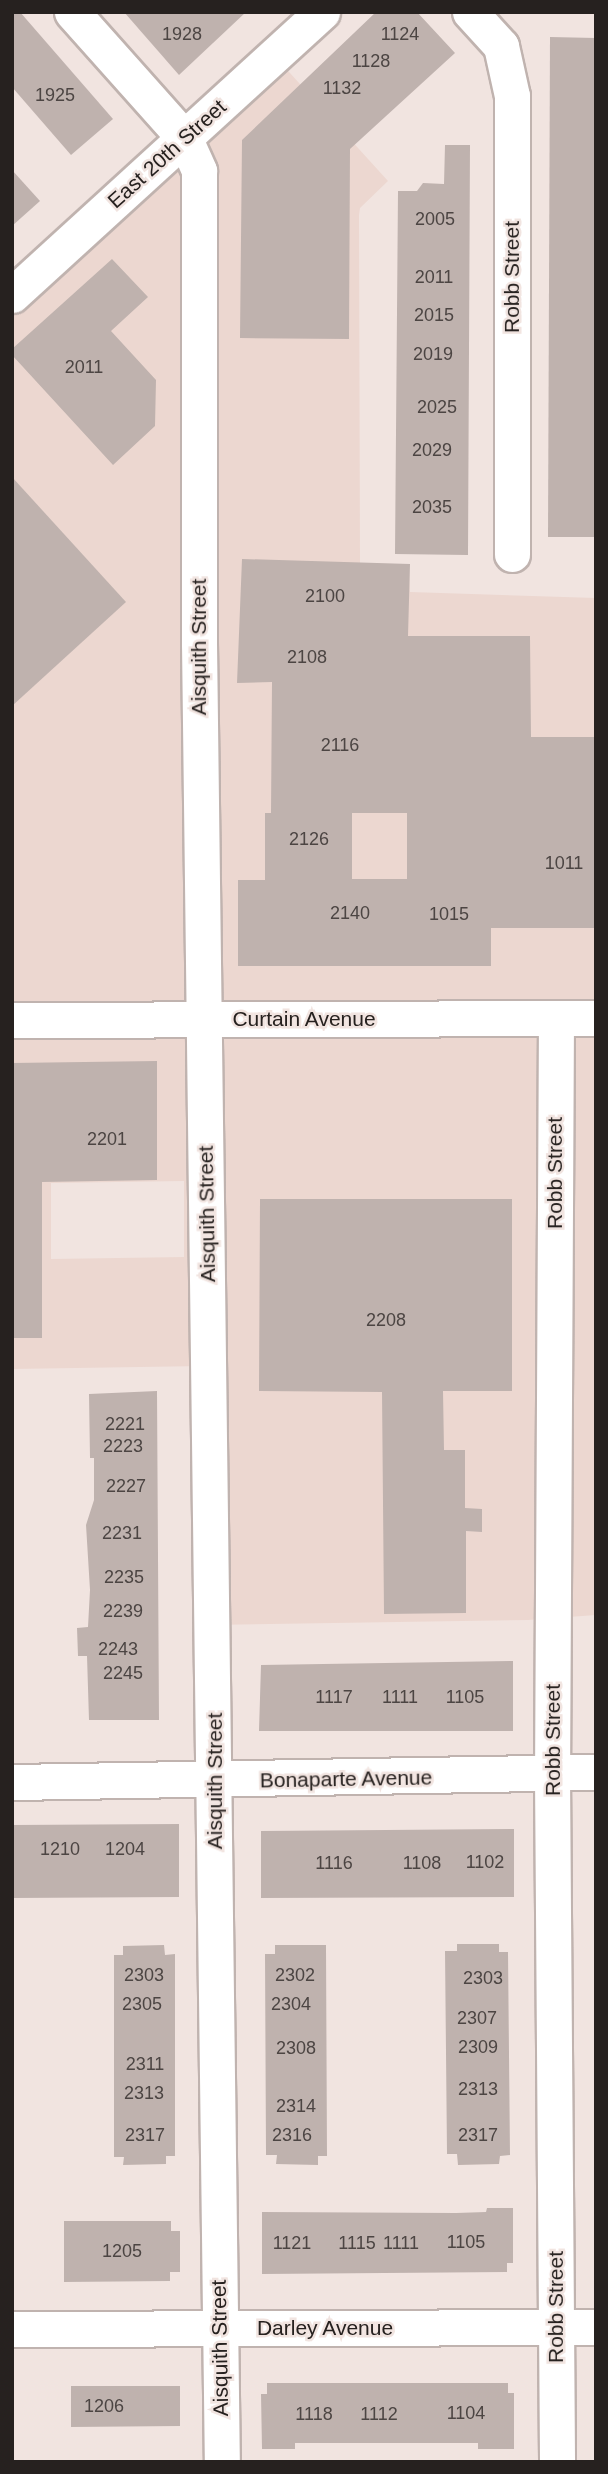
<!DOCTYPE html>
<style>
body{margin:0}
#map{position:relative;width:608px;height:2474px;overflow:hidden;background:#f1e4e0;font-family:Arial,sans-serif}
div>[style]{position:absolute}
.built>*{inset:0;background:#ecd7d0}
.building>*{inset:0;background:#bfb2ae}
.roads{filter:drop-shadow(2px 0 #c0b3af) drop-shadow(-2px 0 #c0b3af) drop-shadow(0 2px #c0b3af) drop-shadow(0 -2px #c0b3af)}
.minor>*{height:35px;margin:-17.5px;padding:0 17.5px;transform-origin:17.5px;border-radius:17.5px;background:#fff}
span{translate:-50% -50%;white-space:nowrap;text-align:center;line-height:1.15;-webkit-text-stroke:5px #f1e4e0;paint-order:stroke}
.number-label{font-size:18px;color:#4c4543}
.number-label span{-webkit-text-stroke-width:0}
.street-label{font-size:21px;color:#26211f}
.frame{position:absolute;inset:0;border:14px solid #26211f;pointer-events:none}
</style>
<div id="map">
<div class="built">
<div style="clip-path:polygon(evenodd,270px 51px,388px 181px,360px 208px,359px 215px,360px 563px,409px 567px,410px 592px,596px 598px,596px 1615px,528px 1620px,209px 1625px,204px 1366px,12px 1369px,12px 290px,270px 51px,184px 1181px,184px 1257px,51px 1259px,51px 1183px,184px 1181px)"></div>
</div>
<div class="building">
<div style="clip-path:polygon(12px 12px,20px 12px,113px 119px,71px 155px,12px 87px)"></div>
<div style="clip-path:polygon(124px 12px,246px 12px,179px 75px)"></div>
<div style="clip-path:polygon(376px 12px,417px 12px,455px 53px,350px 149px,349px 339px,240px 338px,242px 140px)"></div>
<div style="clip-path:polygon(550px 37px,596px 38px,596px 537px,548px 537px)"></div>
<div style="clip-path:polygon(445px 145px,470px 145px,468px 555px,395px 554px,398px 191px,417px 191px,423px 183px,444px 184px)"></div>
<div style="clip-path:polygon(12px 170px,40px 201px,12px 226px)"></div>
<div style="clip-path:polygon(112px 259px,148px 297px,111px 331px,156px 380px,155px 426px,113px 465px,12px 355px,12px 349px)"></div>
<div style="clip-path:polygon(12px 477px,126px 602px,12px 706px)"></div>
<div style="clip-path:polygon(evenodd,242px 559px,410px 564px,408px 636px,530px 636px,531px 737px,596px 737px,596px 928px,491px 928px,491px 966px,238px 966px,238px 880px,265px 880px,265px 813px,271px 813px,272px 682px,237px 683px,242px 559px,352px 813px,407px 813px,407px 879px,352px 879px,352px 813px)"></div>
<div style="clip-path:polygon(157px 1061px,157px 1180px,42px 1182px,42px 1338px,12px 1338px,12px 1063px)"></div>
<div style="clip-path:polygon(260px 1199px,512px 1199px,512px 1391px,443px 1391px,444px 1450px,465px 1450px,465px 1508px,482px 1509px,482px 1532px,466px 1531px,466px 1613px,384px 1614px,382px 1392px,259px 1391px)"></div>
<div style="clip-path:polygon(157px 1391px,159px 1720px,89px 1720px,87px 1656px,78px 1656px,77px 1628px,88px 1627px,90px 1590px,86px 1525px,94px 1500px,94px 1458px,90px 1458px,89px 1394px)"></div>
<div style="clip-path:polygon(513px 1661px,513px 1731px,259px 1731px,261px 1665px)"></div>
<div style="clip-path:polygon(179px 1824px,179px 1897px,12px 1898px,12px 1825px)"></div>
<div style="clip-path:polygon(514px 1829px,514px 1897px,261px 1898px,261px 1831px)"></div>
<div style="clip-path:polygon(457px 1944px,499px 1944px,499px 1952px,508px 1952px,510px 2155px,500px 2156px,499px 2164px,458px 2165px,457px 2154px,447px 2154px,445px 1951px,457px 1951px)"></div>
<div style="clip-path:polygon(164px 1945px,165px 1955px,175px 1954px,175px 2156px,166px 2156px,166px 2164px,123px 2165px,124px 2157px,114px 2157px,114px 1955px,123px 1955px,123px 1946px)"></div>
<div style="clip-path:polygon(275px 1945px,326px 1945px,327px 2156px,318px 2156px,318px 2165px,276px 2164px,277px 2155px,266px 2155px,265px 1954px,275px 1954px)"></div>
<div style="clip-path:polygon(487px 2208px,513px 2208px,513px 2263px,507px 2263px,507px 2272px,262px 2274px,262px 2212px,456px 2213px,486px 2212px)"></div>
<div style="clip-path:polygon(64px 2221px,171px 2221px,171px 2231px,180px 2231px,180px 2272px,170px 2272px,170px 2281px,64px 2282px)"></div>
<div style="clip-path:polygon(267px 2383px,508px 2383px,508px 2393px,514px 2393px,514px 2449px,478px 2449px,478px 2443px,295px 2443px,295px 2449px,262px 2449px,261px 2394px,267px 2394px)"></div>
<div style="clip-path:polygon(71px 2386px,180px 2386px,180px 2426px,71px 2427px)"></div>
</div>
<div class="roads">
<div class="minor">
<div style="left:72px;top:12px;width:170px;rotate:48.3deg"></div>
<div style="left:185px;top:139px;width:35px;rotate:66deg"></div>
<div style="left:199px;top:171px;width:472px;rotate:90deg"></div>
<div style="left:199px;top:643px;width:1819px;rotate:89.28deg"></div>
<div style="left:470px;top:12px;width:46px;rotate:47.6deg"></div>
<div style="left:501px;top:46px;width:51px;rotate:77.6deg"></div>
<div style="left:512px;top:96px;width:458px;rotate:90deg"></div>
<div style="left:12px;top:295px;width:420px;rotate:-42.4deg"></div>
<div style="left:556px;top:1018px;width:757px;rotate:90.3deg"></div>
<div style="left:552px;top:1775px;width:687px;rotate:89.58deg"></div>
<div style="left:12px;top:1020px;width:584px;rotate:-0.2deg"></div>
<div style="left:12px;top:1782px;width:584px;rotate:-0.98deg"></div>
<div style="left:12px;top:2329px;width:584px;rotate:-0.2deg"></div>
</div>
</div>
<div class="number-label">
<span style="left:182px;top:34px">1928</span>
<span style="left:400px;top:34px">1124</span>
<span style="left:371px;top:61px">1128</span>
<span style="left:342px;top:88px">1132</span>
<span style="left:55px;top:95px">1925</span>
<span style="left:435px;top:219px">2005</span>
<span style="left:434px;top:277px">2011</span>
<span style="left:434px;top:315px">2015</span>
<span style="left:433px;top:354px">2019</span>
<span style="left:84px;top:367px">2011</span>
<span style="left:437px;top:407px">2025</span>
<span style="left:432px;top:450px">2029</span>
<span style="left:432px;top:507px">2035</span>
<span style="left:325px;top:596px">2100</span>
<span style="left:307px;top:657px">2108</span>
<span style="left:340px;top:745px">2116</span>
<span style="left:309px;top:839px">2126</span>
<span style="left:564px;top:863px">1011</span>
<span style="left:350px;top:913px">2140</span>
<span style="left:449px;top:914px">1015</span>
<span style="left:107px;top:1139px">2201</span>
<span style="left:386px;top:1320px">2208</span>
<span style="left:125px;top:1424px">2221</span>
<span style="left:123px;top:1446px">2223</span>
<span style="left:126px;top:1486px">2227</span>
<span style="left:122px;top:1533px">2231</span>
<span style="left:124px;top:1577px">2235</span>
<span style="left:123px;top:1611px">2239</span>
<span style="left:118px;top:1649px">2243</span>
<span style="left:123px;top:1673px">2245</span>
<span style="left:334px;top:1697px">1117</span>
<span style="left:400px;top:1697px">1111</span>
<span style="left:465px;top:1697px">1105</span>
<span style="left:60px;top:1849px">1210</span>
<span style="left:125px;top:1849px">1204</span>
<span style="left:485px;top:1862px">1102</span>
<span style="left:334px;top:1863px">1116</span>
<span style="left:422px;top:1863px">1108</span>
<span style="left:144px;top:1975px">2303</span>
<span style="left:295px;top:1975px">2302</span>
<span style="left:483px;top:1978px">2303</span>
<span style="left:142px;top:2004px">2305</span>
<span style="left:291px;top:2004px">2304</span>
<span style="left:477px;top:2018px">2307</span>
<span style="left:478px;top:2047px">2309</span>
<span style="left:296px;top:2048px">2308</span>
<span style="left:145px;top:2064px">2311</span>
<span style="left:478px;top:2089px">2313</span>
<span style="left:144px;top:2093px">2313</span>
<span style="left:296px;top:2106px">2314</span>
<span style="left:145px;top:2135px">2317</span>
<span style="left:292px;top:2135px">2316</span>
<span style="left:478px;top:2135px">2317</span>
<span style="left:466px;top:2242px">1105</span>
<span style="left:292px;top:2243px">1121</span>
<span style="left:357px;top:2243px">1115</span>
<span style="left:401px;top:2243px">1111</span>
<span style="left:122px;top:2251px">1205</span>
<span style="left:104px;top:2406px">1206</span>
<span style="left:466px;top:2413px">1104</span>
<span style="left:314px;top:2414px">1118</span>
<span style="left:379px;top:2414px">1112</span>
</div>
<div class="street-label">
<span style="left:167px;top:154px;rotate:-42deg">East 20th Street</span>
<span style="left:512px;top:277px;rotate:-90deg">Robb Street</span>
<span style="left:199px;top:647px;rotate:-90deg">Aisquith Street</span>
<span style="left:304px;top:1019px">Curtain Avenue</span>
<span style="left:555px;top:1173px;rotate:-90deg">Robb Street</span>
<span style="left:207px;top:1214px;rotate:-91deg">Aisquith Street</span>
<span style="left:553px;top:1740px;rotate:-90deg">Robb Street</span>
<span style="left:346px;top:1779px;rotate:-1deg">Bonaparte Avenue</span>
<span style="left:215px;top:1781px;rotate:-90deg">Aisquith Street</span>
<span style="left:556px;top:2307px;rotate:-90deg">Robb Street</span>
<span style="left:325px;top:2328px">Darley Avenue</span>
<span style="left:220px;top:2348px;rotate:-91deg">Aisquith Street</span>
</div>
<div class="frame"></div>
</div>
